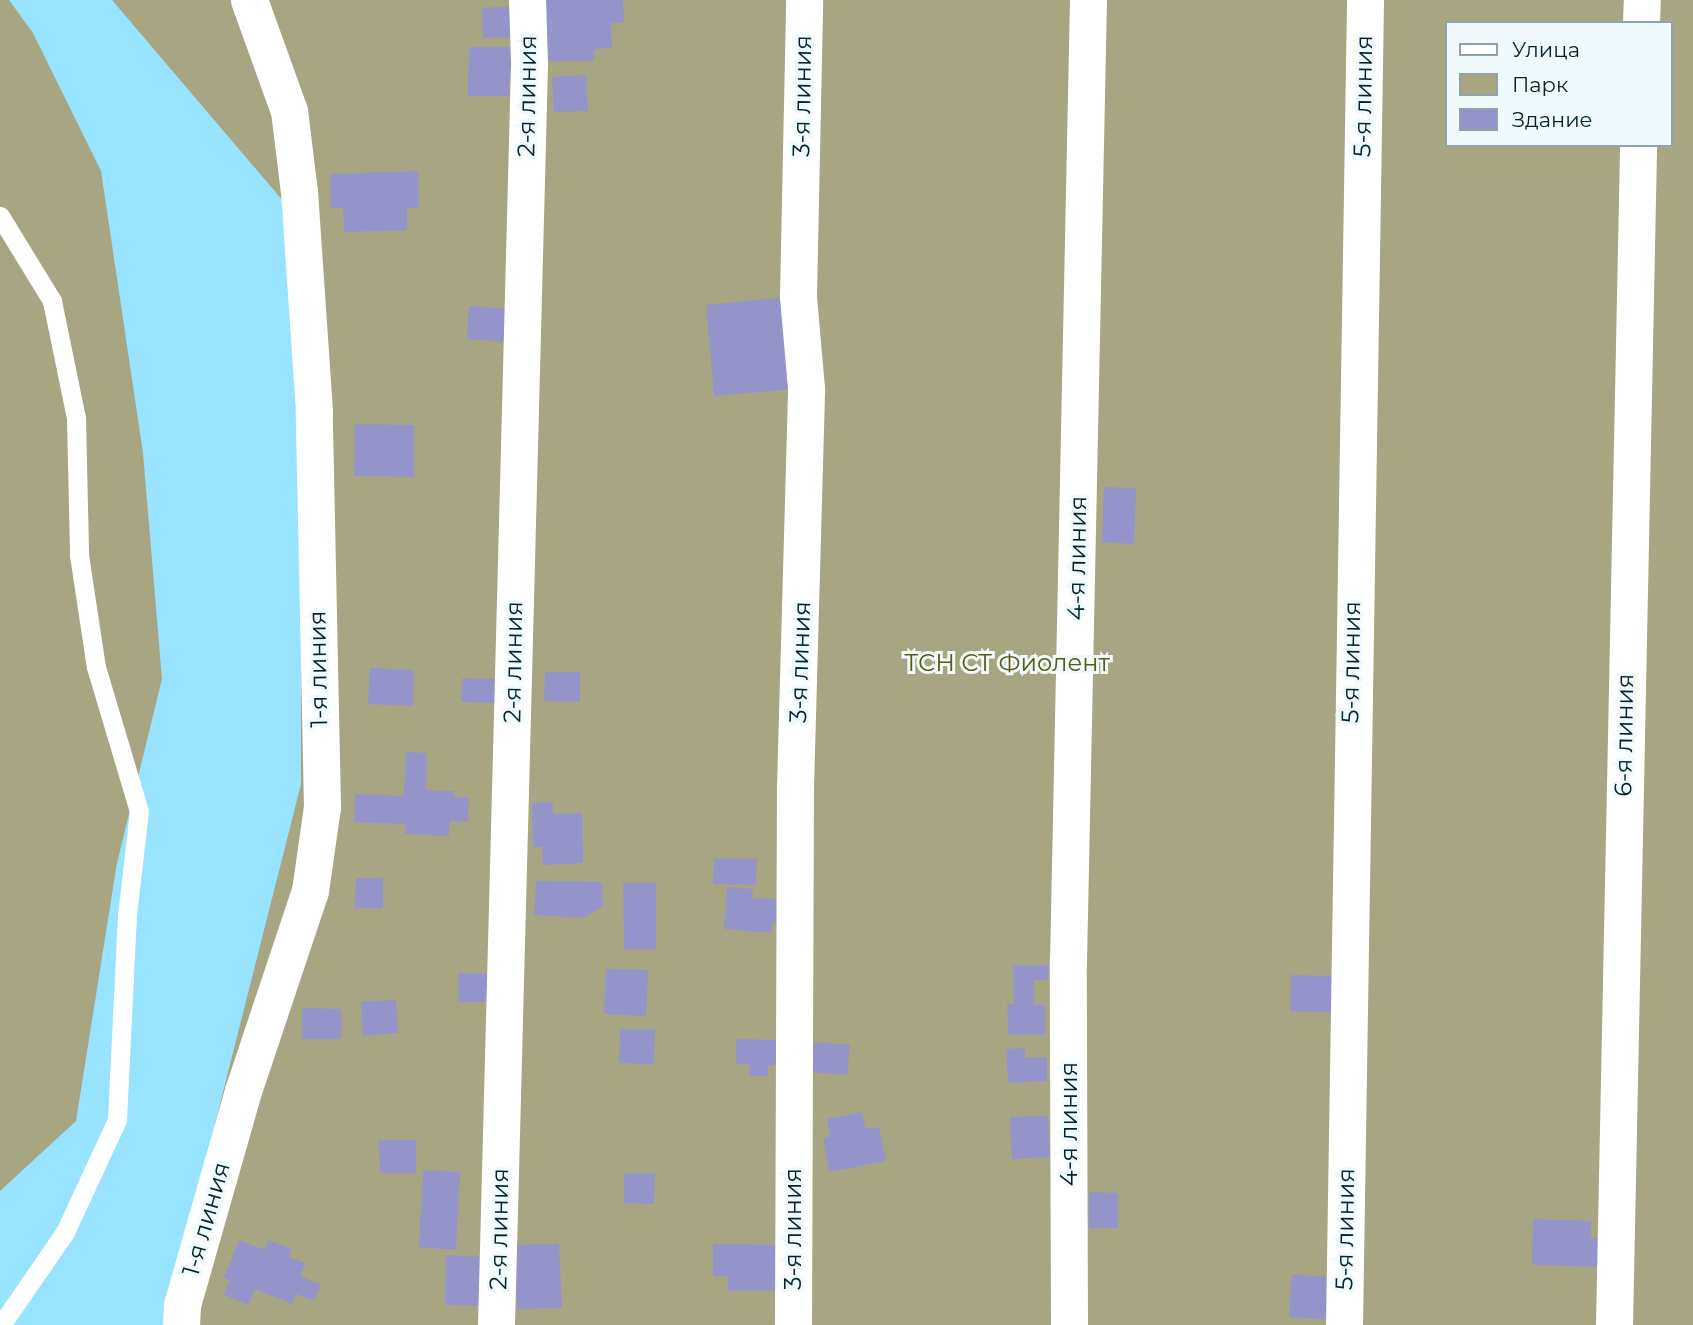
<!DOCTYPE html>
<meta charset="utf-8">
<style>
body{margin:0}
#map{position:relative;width:1693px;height:1325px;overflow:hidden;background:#98e3ff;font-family:Montserrat,sans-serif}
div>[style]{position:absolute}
.green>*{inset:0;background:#a8a682}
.building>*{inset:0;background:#9494cb}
.service>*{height:19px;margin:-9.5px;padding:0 9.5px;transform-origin:9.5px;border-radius:9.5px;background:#fff}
.minor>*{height:37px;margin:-18.5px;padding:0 18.5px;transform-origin:18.5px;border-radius:18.5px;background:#fff}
span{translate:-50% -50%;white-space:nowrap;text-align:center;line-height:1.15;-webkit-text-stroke:6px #f0f9fc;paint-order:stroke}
.street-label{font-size:24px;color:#02222c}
.park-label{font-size:24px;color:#5f5811}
.legend{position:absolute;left:1445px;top:21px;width:228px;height:126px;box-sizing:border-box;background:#f0f9fc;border:2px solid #91a3a9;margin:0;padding:9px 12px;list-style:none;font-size:21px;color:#02222c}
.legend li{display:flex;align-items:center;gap:14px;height:35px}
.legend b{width:35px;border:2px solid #91a3a9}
</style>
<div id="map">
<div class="green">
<div style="clip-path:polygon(0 0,9px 0,33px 33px,101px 171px,143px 453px,162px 679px,117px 863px,76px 1121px,0 1191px)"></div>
<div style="clip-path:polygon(evenodd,112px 0,1693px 0,1693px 1325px,164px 1325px,301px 784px,301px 222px,112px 0,1446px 23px,1670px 23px,1670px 145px,1446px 145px,1446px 23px)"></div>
</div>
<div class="building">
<div style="clip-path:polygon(542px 0,623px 0,624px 22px,611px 23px,612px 48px,594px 49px,594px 61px,543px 61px)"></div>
<div style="clip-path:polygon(513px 6px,515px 37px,483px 38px,482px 8px)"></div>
<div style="clip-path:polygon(469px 47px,523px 47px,522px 82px,509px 82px,509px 96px,468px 96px)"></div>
<div style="clip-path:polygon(586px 75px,588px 111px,554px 112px,552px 77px)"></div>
<div style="clip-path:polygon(418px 171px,419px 208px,407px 208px,407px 230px,344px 232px,343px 208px,331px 209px,330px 174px)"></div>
<div style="clip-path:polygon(798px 296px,806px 388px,714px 396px,706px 305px)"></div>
<div style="clip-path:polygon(469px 306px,508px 309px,506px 342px,467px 339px)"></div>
<div style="clip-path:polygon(355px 424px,414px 425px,414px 477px,354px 476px)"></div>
<div style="clip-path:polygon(1104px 487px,1136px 488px,1134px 544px,1102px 542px)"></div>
<div style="clip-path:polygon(370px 668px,414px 670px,413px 706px,368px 704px)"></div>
<div style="clip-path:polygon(545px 672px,580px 672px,580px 702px,544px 701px)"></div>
<div style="clip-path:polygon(462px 678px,500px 679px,499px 703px,461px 702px)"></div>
<div style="clip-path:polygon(406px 752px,427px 753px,426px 790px,454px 791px,454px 797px,469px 797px,468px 822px,450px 821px,449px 836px,405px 834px,405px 824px,354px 822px,355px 794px,404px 796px)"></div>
<div style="clip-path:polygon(553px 802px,553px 814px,582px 813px,583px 863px,543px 865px,542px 847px,533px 847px,532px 803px)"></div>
<div style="clip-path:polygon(714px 858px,757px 859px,756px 885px,713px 884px)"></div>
<div style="clip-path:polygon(356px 878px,383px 878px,383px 908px,355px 908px)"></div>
<div style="clip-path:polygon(536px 881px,602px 882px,603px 906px,583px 918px,534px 915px)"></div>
<div style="clip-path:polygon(623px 883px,656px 883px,656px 949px,624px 949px)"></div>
<div style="clip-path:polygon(727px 887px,753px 889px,752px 898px,787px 900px,785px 924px,772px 923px,771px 933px,724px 929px)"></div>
<div style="clip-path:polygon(1013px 965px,1049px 965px,1048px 980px,1034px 980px,1034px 1005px,1045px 1005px,1045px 1035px,1008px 1035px,1007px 1004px,1014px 1004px)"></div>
<div style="clip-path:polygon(606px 969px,648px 970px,646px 1016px,604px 1014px)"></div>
<div style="clip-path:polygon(458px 973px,493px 974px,493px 1002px,458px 1002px)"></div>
<div style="clip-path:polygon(1291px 975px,1337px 976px,1336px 1013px,1290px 1011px)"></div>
<div style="clip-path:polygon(396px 1000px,398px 1033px,363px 1036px,361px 1002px)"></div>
<div style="clip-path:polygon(302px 1008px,341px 1009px,341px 1039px,302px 1039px)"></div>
<div style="clip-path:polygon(620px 1029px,655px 1029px,654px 1064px,619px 1063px)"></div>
<div style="clip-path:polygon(736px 1039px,781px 1040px,781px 1065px,768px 1065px,768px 1076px,749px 1076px,749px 1064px,736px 1064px)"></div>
<div style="clip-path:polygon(809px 1042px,850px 1045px,847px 1075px,806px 1072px)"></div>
<div style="clip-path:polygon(1025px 1048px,1025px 1058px,1047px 1057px,1047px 1081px,1008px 1083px,1006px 1049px)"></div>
<div style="clip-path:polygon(862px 1112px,866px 1129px,879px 1127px,886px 1161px,829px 1172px,823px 1138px,830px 1137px,827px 1119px)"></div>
<div style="clip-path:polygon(1048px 1116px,1050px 1157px,1012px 1159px,1010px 1117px)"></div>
<div style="clip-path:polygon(379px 1140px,416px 1140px,416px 1173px,380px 1173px)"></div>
<div style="clip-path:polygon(423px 1170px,460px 1172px,456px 1250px,419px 1247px)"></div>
<div style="clip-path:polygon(624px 1173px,655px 1173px,654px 1204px,624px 1203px)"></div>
<div style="clip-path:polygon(1089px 1192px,1118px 1193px,1118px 1228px,1089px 1228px)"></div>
<div style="clip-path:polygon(1533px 1219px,1591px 1221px,1590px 1238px,1608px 1239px,1607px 1267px,1532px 1265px)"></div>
<div style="clip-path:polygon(239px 1240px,265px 1250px,268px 1240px,292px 1249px,289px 1257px,306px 1263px,300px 1276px,321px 1285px,314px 1301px,296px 1294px,292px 1304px,255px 1289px,249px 1305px,224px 1295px,230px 1280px,224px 1278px)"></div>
<div style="clip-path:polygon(559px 1244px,562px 1308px,517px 1309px,515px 1245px)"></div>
<div style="clip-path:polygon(713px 1244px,785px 1245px,785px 1291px,728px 1291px,728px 1276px,713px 1276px)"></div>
<div style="clip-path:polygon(446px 1255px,489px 1257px,488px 1306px,445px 1305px)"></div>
<div style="clip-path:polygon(1292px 1274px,1338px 1278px,1335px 1320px,1289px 1317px)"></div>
</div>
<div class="service">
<div style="left:0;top:216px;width:100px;rotate:58.5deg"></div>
<div style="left:52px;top:301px;width:119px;rotate:78.4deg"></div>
<div style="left:76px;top:418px;width:137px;rotate:88.7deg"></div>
<div style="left:79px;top:555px;width:113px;rotate:81.4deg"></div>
<div style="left:96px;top:667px;width:150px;rotate:73.4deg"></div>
<div style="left:139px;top:811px;width:105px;rotate:96.6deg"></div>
<div style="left:127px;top:915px;width:205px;rotate:92.8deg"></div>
<div style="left:117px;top:1120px;width:123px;rotate:114.9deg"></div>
<div style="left:65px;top:1232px;width:113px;rotate:124.5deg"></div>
</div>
<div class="minor">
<div style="left:1641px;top:23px;width:23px;rotate:-88deg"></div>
<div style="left:181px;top:1325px;width:20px;rotate:-87deg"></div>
<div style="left:182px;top:1305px;width:223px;rotate:-74.1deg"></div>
<div style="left:243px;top:1091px;width:211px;rotate:-71.5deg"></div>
<div style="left:310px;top:891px;width:85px;rotate:-81.9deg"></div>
<div style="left:322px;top:807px;width:396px;rotate:-91.2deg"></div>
<div style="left:314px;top:411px;width:220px;rotate:-93.9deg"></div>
<div style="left:299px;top:192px;width:82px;rotate:-97deg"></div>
<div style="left:289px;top:111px;width:118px;rotate:-109.8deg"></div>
<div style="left:496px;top:1325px;width:1263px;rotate:-88.5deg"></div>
<div style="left:529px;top:62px;width:62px;rotate:-91.8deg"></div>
<div style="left:793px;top:1325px;width:538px;rotate:-89.79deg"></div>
<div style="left:795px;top:787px;width:399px;rotate:-88.4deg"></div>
<div style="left:806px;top:388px;width:92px;rotate:-95deg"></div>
<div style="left:798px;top:296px;width:296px;rotate:-88.8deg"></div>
<div style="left:1069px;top:1325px;width:363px;rotate:-90.2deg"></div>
<div style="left:1068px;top:962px;width:962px;rotate:-88.81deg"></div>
<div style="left:1344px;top:1325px;width:1325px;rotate:-89.09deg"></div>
<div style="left:1614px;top:1325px;width:1180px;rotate:-88.83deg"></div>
</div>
<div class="street-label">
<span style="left:527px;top:96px;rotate:-89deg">2-я линия</span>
<span style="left:802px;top:96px;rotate:-89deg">3-я линия</span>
<span style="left:1363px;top:96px;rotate:-89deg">5-я линия</span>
<span style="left:1077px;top:558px;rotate:-89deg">4-я линия</span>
<span style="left:513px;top:662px;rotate:-89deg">2-я линия</span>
<span style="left:800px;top:662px;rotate:-88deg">3-я линия</span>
<span style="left:1351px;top:662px;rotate:-89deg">5-я линия</span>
<span style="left:318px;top:669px;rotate:-91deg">1-я линия</span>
<span style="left:1624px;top:735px;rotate:-89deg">6-я линия</span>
<span style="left:1069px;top:1124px;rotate:-90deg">4-я линия</span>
<span style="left:206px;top:1219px;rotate:-74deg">1-я линия</span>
<span style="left:499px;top:1229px;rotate:-89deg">2-я линия</span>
<span style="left:793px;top:1229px;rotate:-90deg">3-я линия</span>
<span style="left:1345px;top:1229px;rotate:-89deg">5-я линия</span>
</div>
<div class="park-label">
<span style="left:1007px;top:663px">ТСН СТ Фиолент</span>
</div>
<ul class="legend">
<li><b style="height:9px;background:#fff"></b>Улица</li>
<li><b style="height:19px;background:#a8a682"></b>Парк</li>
<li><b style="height:19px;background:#9494cb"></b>Здание</li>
</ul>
</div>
